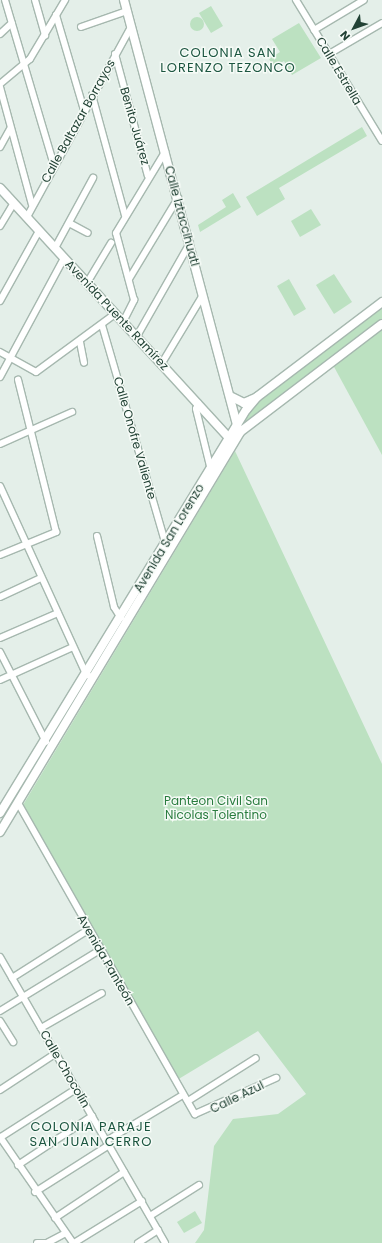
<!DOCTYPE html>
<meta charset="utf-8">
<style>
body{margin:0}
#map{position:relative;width:382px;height:1243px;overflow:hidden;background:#e4efe9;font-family:Poppins,sans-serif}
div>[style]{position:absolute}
.green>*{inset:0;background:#bce1c1}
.round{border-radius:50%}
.roads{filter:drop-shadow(1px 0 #a6b8af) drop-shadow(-1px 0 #a6b8af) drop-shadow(0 1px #a6b8af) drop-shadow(0 -1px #a6b8af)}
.street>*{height:6px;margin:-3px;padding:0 3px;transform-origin:3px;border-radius:3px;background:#fff}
.secondary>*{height:8px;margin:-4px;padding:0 4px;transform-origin:4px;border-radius:4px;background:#fff}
span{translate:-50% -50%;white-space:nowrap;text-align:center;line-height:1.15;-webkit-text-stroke:3px #f6fbf7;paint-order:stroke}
.street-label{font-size:12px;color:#224235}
.park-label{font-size:12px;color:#297c3e}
.neighbourhood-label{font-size:13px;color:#1c5640;letter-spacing:1px}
.north{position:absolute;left:334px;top:8px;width:40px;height:40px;-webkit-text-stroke:3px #f6fbf7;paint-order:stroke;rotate:229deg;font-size:11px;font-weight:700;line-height:16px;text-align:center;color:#224235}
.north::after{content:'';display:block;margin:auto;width:14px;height:18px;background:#224235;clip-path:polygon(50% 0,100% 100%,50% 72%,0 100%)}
</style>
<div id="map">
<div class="green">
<div style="clip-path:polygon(211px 6px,223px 26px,211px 33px,199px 13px)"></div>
<div class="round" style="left:190px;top:17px;width:14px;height:14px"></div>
<div style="clip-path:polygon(299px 23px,321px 58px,292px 75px,284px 61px,274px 67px,269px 59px,280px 52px,272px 39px)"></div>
<div style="clip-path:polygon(362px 127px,367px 136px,279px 188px,285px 199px,257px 216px,246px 197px)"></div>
<div style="clip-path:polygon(233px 193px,241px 207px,200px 232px,198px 225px,226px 207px,222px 200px)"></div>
<div style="clip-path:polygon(311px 209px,321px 225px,300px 237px,291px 221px)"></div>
<div style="clip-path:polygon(334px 274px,352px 302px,334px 314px,316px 285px)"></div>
<div style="clip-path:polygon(289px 279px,306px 309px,294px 316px,277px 286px)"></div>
<div style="clip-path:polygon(382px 305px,382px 319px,250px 422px,245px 421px,243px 415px,248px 408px)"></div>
<div style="clip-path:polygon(382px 326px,382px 455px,333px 365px)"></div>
<div style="clip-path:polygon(235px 451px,382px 764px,382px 1243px,195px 1243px,204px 1230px,214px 1146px,233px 1119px,278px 1114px,306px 1094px,258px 1031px,177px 1080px,23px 805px)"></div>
<div style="clip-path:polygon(195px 1211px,202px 1223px,184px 1233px,177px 1222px)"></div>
</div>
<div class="roads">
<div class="street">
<div style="left:5px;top:0;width:172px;rotate:73.5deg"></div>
<div style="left:35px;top:0;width:37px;rotate:74deg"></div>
<div style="left:296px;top:0;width:165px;rotate:58.6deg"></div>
<div style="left:56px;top:15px;width:99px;rotate:73.6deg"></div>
<div style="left:81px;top:27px;width:49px;rotate:-19.2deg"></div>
<div style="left:314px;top:30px;width:58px;rotate:-31deg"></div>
<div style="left:0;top:34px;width:16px;rotate:-43deg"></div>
<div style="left:115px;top:54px;width:126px;rotate:74.9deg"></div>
<div style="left:329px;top:54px;width:61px;rotate:-30.3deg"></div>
<div style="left:0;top:84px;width:39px;rotate:-40deg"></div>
<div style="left:30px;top:59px;width:69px;rotate:-59.3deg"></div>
<div style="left:0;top:87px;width:122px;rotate:74.8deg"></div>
<div style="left:92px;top:95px;width:125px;rotate:74.7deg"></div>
<div style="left:0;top:147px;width:21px;rotate:-61deg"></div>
<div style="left:27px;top:217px;width:217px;rotate:-61.3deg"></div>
<div style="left:69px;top:223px;width:21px;rotate:28deg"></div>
<div style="left:0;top:226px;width:27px;rotate:-59deg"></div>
<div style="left:55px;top:248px;width:80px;rotate:-61.5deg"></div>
<div style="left:129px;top:279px;width:95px;rotate:-58.8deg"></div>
<div style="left:87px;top:283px;width:47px;rotate:-59deg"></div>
<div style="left:0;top:301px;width:80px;rotate:-60.9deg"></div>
<div style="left:123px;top:322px;width:25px;rotate:-63deg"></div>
<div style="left:134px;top:300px;width:69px;rotate:-105deg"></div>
<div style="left:116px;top:233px;width:95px;rotate:-58.8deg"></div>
<div style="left:102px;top:325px;width:229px;rotate:73.8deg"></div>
<div style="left:137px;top:336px;width:107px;rotate:-60.3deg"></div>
<div style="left:80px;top:342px;width:21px;rotate:79deg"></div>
<div style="left:0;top:352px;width:41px;rotate:29.1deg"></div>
<div style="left:36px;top:372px;width:98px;rotate:-36.3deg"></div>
<div style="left:162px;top:363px;width:79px;rotate:-58.9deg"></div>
<div style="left:0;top:377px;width:135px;rotate:-61.7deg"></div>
<div style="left:198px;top:403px;width:6px;rotate:108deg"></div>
<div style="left:196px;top:409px;width:63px;rotate:76.2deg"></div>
<div style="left:0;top:444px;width:79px;rotate:-24deg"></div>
<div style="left:0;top:486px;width:207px;rotate:65.4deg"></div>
<div style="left:86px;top:674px;width:8px;rotate:30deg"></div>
<div style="left:97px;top:536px;width:73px;rotate:76.5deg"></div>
<div style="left:114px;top:607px;width:13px;rotate:58deg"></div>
<div style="left:0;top:555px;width:61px;rotate:-22.3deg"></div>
<div style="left:56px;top:532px;width:157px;rotate:-104deg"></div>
<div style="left:0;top:597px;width:45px;rotate:-24.9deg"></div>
<div style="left:0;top:638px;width:63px;rotate:-23.3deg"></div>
<div style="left:0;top:652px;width:101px;rotate:62.9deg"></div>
<div style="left:0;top:680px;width:80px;rotate:-24.3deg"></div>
<div style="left:18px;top:803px;width:358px;rotate:60.4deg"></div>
<div style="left:195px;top:1114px;width:89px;rotate:-24deg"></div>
<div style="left:0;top:957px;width:330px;rotate:60deg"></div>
<div style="left:12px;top:978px;width:90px;rotate:-32.3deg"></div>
<div style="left:0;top:1011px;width:117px;rotate:-31.4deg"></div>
<div style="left:0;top:1021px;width:25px;rotate:58deg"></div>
<div style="left:41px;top:1028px;width:70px;rotate:-29.8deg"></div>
<div style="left:0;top:1090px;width:66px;rotate:-33.2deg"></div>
<div style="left:188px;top:1101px;width:80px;rotate:-32.3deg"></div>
<div style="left:0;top:1137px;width:129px;rotate:55.4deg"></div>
<div style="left:1px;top:1137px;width:89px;rotate:-32.6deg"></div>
<div style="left:106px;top:1141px;width:90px;rotate:-30.9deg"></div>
<div style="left:18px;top:1165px;width:89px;rotate:-33.5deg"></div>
<div style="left:35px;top:1192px;width:88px;rotate:-32.4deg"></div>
<div style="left:150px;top:1216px;width:58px;rotate:-32.3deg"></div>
<div style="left:55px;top:1218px;width:83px;rotate:-33.7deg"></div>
<div style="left:37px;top:1243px;width:8px"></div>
<div style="left:47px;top:1243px;width:21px;rotate:-28deg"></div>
<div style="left:74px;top:1243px;width:80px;rotate:-31.7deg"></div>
<div style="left:138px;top:1243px;width:24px;rotate:-33deg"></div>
</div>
<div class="secondary">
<div style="left:124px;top:0;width:443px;rotate:75.1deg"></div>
<div style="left:0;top:188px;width:343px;rotate:47.5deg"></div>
<div style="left:232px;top:397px;width:13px;rotate:27deg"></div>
<div style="left:244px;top:403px;width:12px;rotate:-24deg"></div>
<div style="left:0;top:813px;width:474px;rotate:-58.6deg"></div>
<div style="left:247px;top:409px;width:16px;rotate:-50deg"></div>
<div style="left:257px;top:397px;width:157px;rotate:-37.2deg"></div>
<div style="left:0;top:832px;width:466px;rotate:-59deg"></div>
<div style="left:240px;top:432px;width:178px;rotate:-37.3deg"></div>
</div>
</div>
<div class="street-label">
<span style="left:339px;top:71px;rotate:59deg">Calle Estrella</span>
<span style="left:78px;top:121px;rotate:-61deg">Calle Baltazar Borrayos</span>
<span style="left:135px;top:126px;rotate:74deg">Benito Juárez</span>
<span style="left:182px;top:216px;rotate:75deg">Calle Iztaccihuatl</span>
<span style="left:117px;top:315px;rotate:47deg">Avenida Puente Ramírez</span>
<span style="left:135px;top:438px;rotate:74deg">Calle Onofre Valiente</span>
<span style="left:169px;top:538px;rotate:-59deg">Avenida San Lorenzo</span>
<span style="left:106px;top:960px;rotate:60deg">Avenida Panteón</span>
<span style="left:65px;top:1069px;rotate:60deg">Calle Chocolín</span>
<span style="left:237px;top:1097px;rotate:-26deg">Calle Azul</span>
</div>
<div class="park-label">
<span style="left:216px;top:808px">Panteon Civil San<br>Nicolas Tolentino</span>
</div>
<div class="neighbourhood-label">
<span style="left:228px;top:61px">COLONIA SAN<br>LORENZO TEZONCO</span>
<span style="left:91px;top:1135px">COLONIA PARAJE<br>SAN JUAN CERRO</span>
</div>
<div class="north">N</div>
</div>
